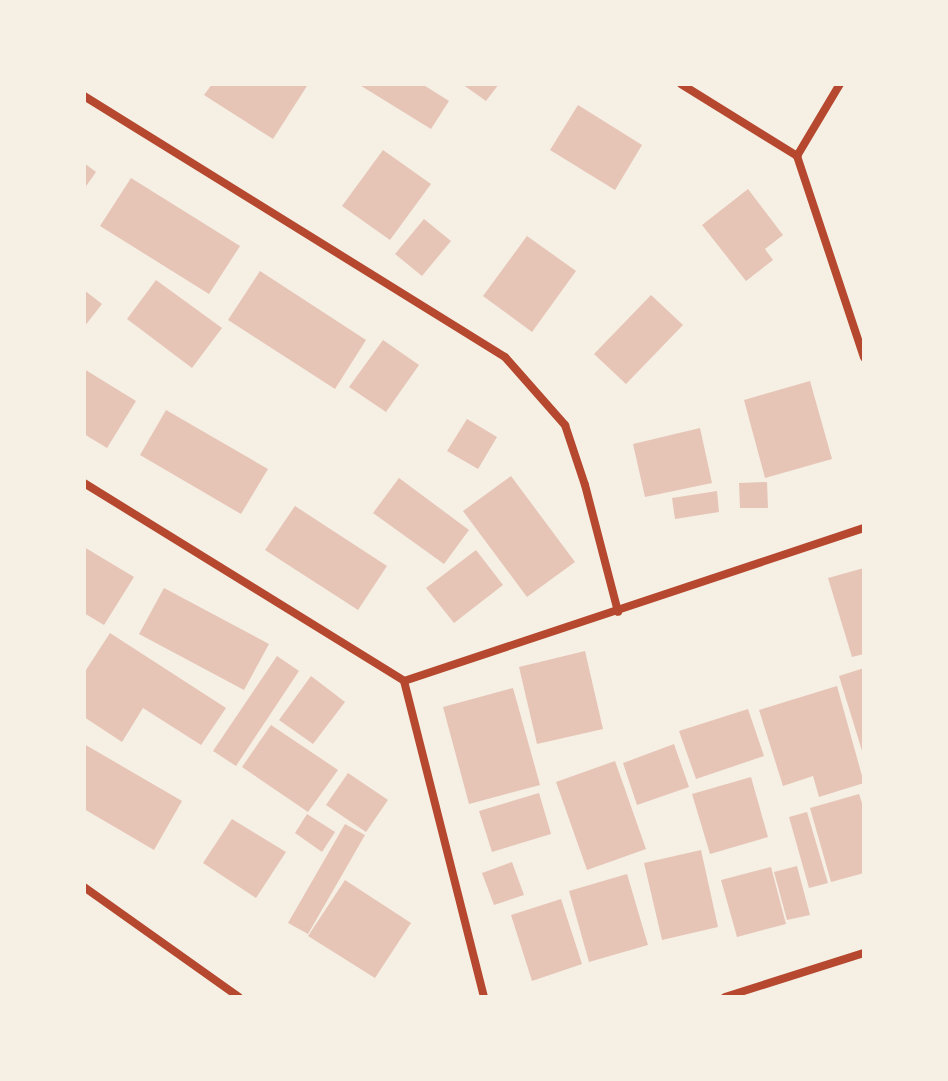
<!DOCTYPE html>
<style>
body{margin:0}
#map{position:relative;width:948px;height:1081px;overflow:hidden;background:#f6efe4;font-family:Mulish,sans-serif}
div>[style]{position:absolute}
.building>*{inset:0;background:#e6c5b7}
.minor>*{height:8px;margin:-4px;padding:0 4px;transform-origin:4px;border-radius:4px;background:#b5482f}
span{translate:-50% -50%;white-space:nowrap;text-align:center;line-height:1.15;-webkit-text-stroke:7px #f6efe4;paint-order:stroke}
.frame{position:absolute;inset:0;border:86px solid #f6efe4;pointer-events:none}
</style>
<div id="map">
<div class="building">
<div style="clip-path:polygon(212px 84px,304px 84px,307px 86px,273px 139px,204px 95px)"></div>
<div style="clip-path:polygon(358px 84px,422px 84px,449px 101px,431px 129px)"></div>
<div style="clip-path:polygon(462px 84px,499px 84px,486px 101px)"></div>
<div style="clip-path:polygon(578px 105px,642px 145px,615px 190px,550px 150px)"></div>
<div style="clip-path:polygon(383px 150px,431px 184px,390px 240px,342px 206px)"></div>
<div style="clip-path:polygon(84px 163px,96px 172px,84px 189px)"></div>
<div style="clip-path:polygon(131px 178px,240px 246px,209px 294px,100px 226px)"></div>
<div style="clip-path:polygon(748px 189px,783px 235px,765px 249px,773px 260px,746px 281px,702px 225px)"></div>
<div style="clip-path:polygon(424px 219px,451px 241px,422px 276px,395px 254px)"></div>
<div style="clip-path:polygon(527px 236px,576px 271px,532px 332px,483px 296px)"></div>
<div style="clip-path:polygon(260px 271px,366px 340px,335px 389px,228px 320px)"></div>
<div style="clip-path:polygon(156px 280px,222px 328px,192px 368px,127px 319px)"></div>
<div style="clip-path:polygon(84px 290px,102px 304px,84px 327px)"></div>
<div style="clip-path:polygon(651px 295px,683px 325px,626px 384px,594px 354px)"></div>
<div style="clip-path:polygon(383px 340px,419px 365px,386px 412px,349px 387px)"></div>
<div style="clip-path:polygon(84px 369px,136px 401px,107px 448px,84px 434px)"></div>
<div style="clip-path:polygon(810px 381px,832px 459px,765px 478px,744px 400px)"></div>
<div style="clip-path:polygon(166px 410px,268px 469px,241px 514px,140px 455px)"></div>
<div style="clip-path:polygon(467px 419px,497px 437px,478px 469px,447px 451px)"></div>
<div style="clip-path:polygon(700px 428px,712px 483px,645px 497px,633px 444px)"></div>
<div style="clip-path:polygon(511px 476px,575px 562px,527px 597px,463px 511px)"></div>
<div style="clip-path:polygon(399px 478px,469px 530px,444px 564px,373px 513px)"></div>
<div style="clip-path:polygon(767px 482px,768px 508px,740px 508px,739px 483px)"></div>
<div style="clip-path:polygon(717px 491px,719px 512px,675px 519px,672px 498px)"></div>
<div style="clip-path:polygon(295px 506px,387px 566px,358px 610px,265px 550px)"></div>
<div style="clip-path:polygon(84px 547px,134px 577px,104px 625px,84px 613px)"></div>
<div style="clip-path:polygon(476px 550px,503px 585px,454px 623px,426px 588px)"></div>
<div style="clip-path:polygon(864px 568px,864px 654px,852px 657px,828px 578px)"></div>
<div style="clip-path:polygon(164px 588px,269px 644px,244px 690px,139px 634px)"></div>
<div style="clip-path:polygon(110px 633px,226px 708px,201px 745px,143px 708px,122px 742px,84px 717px,84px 673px)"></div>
<div style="clip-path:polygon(585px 651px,603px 729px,537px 744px,519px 667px)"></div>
<div style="clip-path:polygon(277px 656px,299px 671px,236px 766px,213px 751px)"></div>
<div style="clip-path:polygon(864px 668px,864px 754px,863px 754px,839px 676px)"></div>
<div style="clip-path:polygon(311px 676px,345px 702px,313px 744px,279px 720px)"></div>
<div style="clip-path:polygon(837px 686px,864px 783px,819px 797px,813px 776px,783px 786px,759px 710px)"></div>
<div style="clip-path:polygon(513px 688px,540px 785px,469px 804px,443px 707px)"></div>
<div style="clip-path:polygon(748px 709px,764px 756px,696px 779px,679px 731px)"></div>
<div style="clip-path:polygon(271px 725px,338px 770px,308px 812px,242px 767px)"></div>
<div style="clip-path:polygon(84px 744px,182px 801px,154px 850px,84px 809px)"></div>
<div style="clip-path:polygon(674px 744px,689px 787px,637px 805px,623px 763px)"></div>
<div style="clip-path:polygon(615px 761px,646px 849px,587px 870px,556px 782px)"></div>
<div style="clip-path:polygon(348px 773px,388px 800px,366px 832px,326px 805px)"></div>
<div style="clip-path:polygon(751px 777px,768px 837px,710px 854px,692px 794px)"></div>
<div style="clip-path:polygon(539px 793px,551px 834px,492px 852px,479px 811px)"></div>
<div style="clip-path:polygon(859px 794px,864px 809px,864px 873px,831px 882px,810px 808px)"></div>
<div style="clip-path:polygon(807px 812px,828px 883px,809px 888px,789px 817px)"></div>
<div style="clip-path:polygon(307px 814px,335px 832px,322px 852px,295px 833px)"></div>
<div style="clip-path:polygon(232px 819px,286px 852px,256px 898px,203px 863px)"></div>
<div style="clip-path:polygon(345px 824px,365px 835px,308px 934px,288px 923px)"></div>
<div style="clip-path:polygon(701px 850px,718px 927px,662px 940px,644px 863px)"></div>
<div style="clip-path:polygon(512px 862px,524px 895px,494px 905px,482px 873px)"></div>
<div style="clip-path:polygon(797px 866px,810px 915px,787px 920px,774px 872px)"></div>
<div style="clip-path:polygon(771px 867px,786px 924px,737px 937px,721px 880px)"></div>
<div style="clip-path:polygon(627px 874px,648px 945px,589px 962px,569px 891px)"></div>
<div style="clip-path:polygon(345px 880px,411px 923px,375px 978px,308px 936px)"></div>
<div style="clip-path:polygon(561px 899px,582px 964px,532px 981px,511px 915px)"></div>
</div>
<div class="minor">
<div style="left:681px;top:84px;width:137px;rotate:31.8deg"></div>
<div style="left:797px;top:156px;width:212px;rotate:71.6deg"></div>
<div style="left:84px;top:96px;width:495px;rotate:31.8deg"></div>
<div style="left:505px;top:357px;width:91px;rotate:48.6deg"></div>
<div style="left:565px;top:425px;width:63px;rotate:71.6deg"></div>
<div style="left:585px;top:485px;width:131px;rotate:75.4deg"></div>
<div style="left:797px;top:156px;width:84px;rotate:-59.2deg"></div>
<div style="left:84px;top:483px;width:376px;rotate:31.7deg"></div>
<div style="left:84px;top:887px;width:190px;rotate:35.4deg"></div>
<div style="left:484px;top:997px;width:326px;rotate:-104.2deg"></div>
<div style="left:404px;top:681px;width:485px;rotate:-18.4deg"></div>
<div style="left:725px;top:997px;width:146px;rotate:-17.6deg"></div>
</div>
<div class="frame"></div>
</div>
